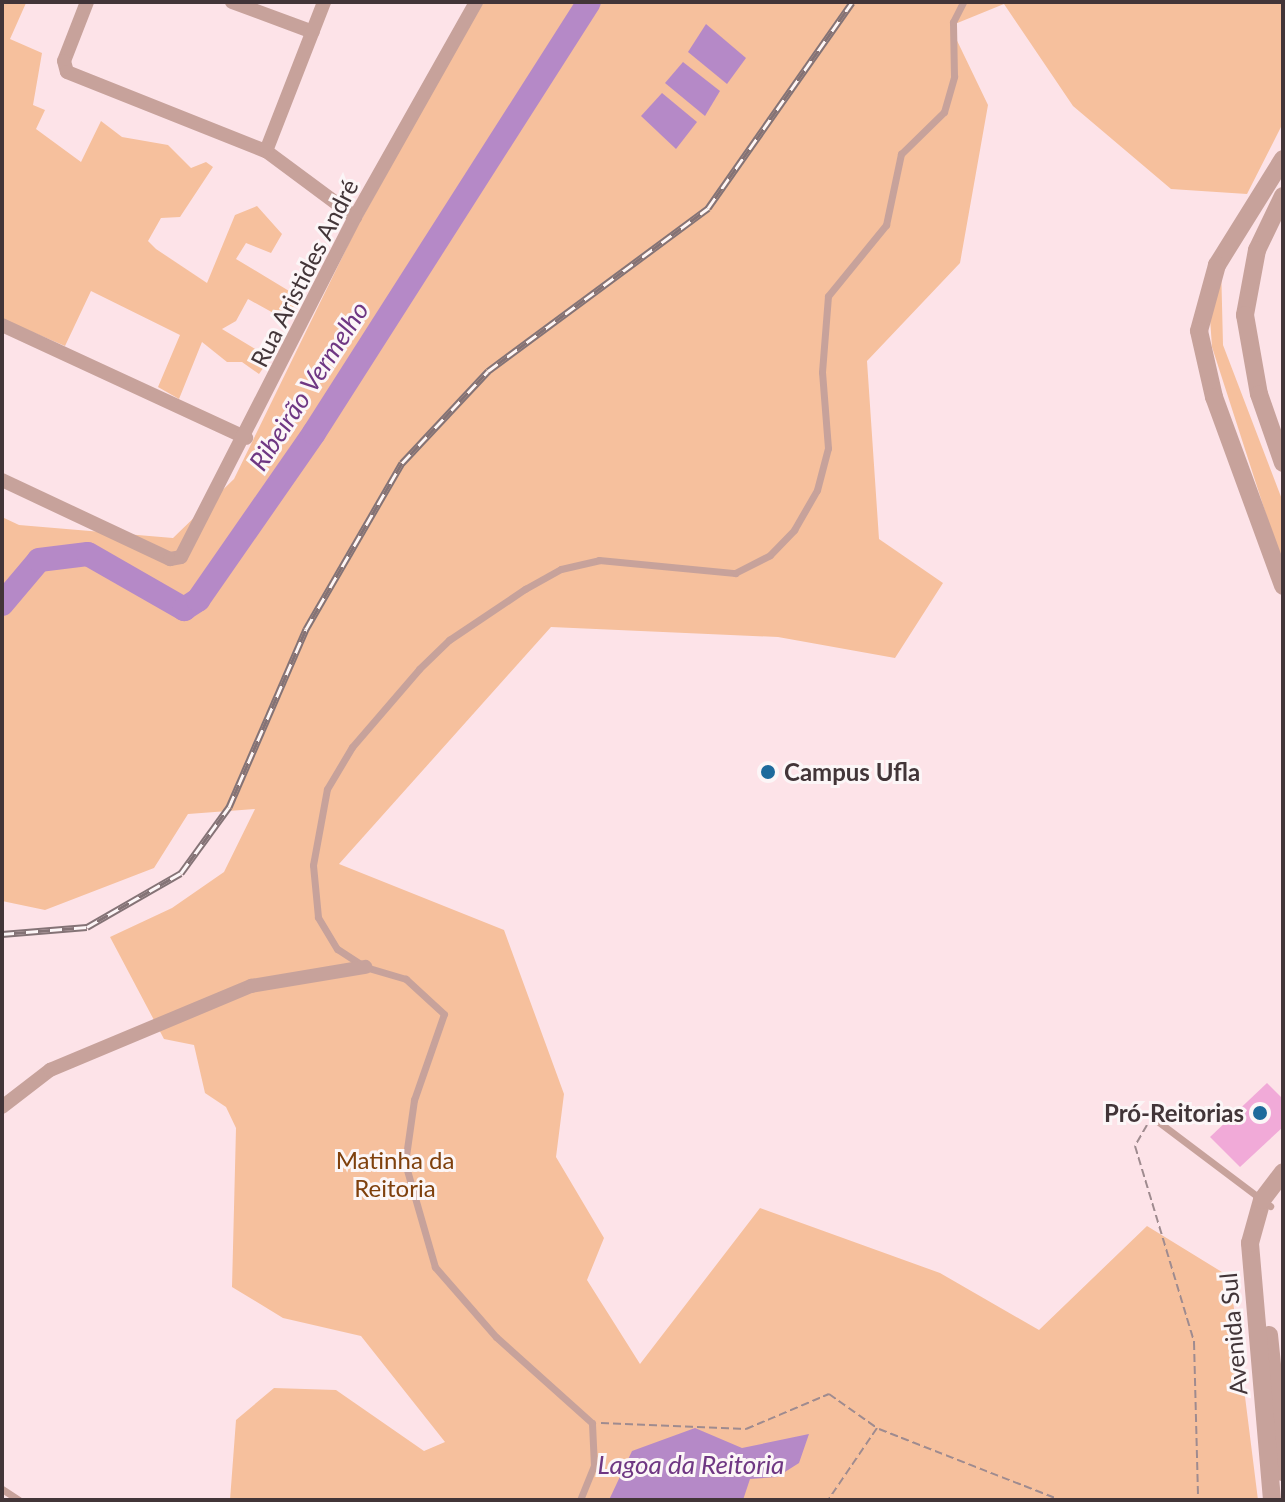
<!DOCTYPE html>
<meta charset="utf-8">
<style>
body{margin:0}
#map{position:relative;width:1285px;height:1502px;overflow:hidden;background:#fde3e8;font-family:Lato,sans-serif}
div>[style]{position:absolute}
.green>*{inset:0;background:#f6c09d}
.water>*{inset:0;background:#b589c7}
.river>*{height:24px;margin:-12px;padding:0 12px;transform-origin:12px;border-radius:12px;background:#b589c7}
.building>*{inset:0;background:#f1aad8}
.path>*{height:2px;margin-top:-1px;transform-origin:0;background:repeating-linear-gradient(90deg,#9f8b8f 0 8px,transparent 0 12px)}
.service>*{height:7px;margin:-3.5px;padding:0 3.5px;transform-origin:3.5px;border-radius:3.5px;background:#c7a29b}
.minor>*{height:14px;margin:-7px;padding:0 7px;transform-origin:7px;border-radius:7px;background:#c7a29b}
.tertiary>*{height:18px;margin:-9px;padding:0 9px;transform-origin:9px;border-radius:9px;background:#c7a29b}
.rail>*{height:7px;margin-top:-3.5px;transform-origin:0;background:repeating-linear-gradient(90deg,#fcf6f7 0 12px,#847376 0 24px);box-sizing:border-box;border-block:2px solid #847376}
.dots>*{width:22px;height:22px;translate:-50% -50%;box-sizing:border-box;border:4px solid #fcf6f7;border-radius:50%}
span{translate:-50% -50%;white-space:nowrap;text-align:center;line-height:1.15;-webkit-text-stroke:6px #fcf6f7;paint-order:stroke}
.street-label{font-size:24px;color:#423538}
.poi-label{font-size:24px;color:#423538;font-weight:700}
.left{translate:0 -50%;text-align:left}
.right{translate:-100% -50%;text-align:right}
.park-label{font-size:24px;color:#7f400c}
.water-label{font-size:26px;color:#6f3783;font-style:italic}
.frame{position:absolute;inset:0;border:4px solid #423538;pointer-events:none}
</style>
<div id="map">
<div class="green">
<div style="clip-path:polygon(2px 2px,26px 3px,10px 39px,42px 53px,33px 105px,45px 110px,36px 129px,81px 162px,101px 121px,122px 137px,168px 145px,191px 168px,206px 162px,213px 167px,180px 217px,161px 218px,148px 241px,156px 249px,207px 283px,235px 215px,257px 206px,282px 234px,271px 253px,246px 243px,236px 259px,299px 297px,286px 320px,248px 299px,236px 321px,222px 329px,270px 358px,259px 374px,242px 362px,227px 362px,202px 342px,179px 399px,158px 387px,180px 335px,91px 291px,65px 346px,2px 319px)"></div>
<div style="clip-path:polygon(482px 2px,1283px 2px,1283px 123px,1247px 194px,1171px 189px,1073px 106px,1004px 4px,950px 26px,988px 105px,960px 263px,867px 361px,879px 539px,943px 583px,895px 658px,778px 637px,551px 627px,339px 864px,504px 930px,564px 1094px,556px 1157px,604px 1238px,587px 1280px,640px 1364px,760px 1208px,940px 1273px,1039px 1330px,1147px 1226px,1230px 1277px,1258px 1500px,230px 1500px,236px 1420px,274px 1388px,336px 1390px,424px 1451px,445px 1442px,361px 1336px,283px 1318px,232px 1287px,236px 1128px,226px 1107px,205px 1093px,194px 1045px,164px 1039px,110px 937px,172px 908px,224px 872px,255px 809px,188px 814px,154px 868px,45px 910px,2px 901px,2px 517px,19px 525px,173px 538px,234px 479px,356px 229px)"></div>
<div style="clip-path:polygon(1221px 264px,1223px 345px,1283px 502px,1283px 567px,1212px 347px,1209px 304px)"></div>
</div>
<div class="water">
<div style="clip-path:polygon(706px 24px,746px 58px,727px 84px,688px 52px)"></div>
<div style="clip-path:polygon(683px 62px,720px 91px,705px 116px,665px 83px)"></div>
<div style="clip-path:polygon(662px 93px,697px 122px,676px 149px,641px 116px)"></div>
<div style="clip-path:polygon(695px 1428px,742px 1448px,809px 1434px,799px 1463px,777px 1477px,750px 1479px,743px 1500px,609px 1500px,632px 1451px)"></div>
</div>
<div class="river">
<div style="left:2px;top:604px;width:57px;rotate:-49.9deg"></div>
<div style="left:39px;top:560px;width:49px;rotate:-7deg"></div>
<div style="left:88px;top:554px;width:111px;rotate:29.8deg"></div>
<div style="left:184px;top:609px;width:17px;rotate:-33deg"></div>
<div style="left:198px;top:600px;width:203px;rotate:-55.2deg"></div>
<div style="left:314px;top:433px;width:511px;rotate:-57.46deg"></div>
</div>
<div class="building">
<div style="clip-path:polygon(1267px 1083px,1283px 1099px,1283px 1127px,1240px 1167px,1210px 1137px)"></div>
</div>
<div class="path">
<div style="left:1147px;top:1125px;width:24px;rotate:120deg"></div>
<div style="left:1135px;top:1146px;width:205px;rotate:73.2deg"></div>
<div style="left:1194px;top:1342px;width:158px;rotate:88.5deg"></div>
<div style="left:601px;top:1423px;width:145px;rotate:2.4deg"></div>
<div style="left:746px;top:1429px;width:90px;rotate:-22.9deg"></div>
<div style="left:829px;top:1394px;width:59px;rotate:35.3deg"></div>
<div style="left:877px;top:1428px;width:87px;rotate:124.2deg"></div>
<div style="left:879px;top:1429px;width:194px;rotate:21.4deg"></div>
</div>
<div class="service">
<div style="left:1152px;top:1117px;width:148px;rotate:37deg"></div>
<div style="left:2px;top:1489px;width:20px;rotate:33deg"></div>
<div style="left:580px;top:1500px;width:37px;rotate:-68deg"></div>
<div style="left:594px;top:1466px;width:43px;rotate:-92.7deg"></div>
<div style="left:592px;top:1423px;width:129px;rotate:-138.1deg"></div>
<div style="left:496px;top:1337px;width:93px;rotate:-131.1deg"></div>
<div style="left:435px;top:1267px;width:108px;rotate:-106.1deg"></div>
<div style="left:405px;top:1163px;width:64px;rotate:-81.9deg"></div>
<div style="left:414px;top:1100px;width:91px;rotate:-70.8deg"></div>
<div style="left:444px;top:1014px;width:52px;rotate:-137.4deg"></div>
<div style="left:406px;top:979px;width:43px;rotate:-163.7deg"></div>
<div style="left:365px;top:967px;width:33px;rotate:-147deg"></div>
<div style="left:337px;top:949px;width:37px;rotate:-121deg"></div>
<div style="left:318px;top:917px;width:52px;rotate:-95.5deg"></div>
<div style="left:313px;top:865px;width:77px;rotate:-79.6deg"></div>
<div style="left:327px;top:789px;width:49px;rotate:-59.2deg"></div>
<div style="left:352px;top:747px;width:103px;rotate:-49.3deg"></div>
<div style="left:419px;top:669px;width:42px;rotate:-44deg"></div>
<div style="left:449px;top:640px;width:92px;rotate:-33.9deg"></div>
<div style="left:525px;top:589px;width:41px;rotate:-29.1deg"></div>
<div style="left:561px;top:569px;width:39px;rotate:-13deg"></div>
<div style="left:599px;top:560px;width:137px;rotate:5.5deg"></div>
<div style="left:735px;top:573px;width:39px;rotate:-27deg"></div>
<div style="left:770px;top:555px;width:35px;rotate:-46deg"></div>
<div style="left:794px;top:530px;width:46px;rotate:-60.1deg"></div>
<div style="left:817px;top:490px;width:43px;rotate:-75.3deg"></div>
<div style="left:828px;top:448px;width:76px;rotate:-94.5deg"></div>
<div style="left:822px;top:372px;width:76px;rotate:-85.5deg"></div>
<div style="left:828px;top:296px;width:92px;rotate:-50.8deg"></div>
<div style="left:886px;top:225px;width:73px;rotate:-78.1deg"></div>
<div style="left:901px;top:154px;width:60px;rotate:-44.3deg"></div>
<div style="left:944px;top:112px;width:37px;rotate:-74deg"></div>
<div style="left:954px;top:76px;width:54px;rotate:-91.1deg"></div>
<div style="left:953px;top:22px;width:22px;rotate:-63deg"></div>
</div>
<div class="minor">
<div style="left:87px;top:2px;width:63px;rotate:111.3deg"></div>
<div style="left:64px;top:61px;width:11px;rotate:75deg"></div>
<div style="left:67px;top:72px;width:214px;rotate:21.7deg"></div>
<div style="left:266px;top:151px;width:111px;rotate:36.6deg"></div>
<div style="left:232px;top:2px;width:86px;rotate:20.3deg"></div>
<div style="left:266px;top:151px;width:160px;rotate:-68.7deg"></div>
<div style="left:2px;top:325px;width:269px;rotate:24.8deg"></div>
<div style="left:2px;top:480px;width:186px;rotate:25.2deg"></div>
<div style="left:170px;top:559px;width:11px;rotate:-10deg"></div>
<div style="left:181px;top:557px;width:382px;rotate:-62.9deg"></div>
<div style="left:355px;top:217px;width:247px;rotate:-60.6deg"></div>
<div style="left:2px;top:1107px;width:61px;rotate:-37.6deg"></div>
<div style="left:50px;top:1070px;width:218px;rotate:-22.7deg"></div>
<div style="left:251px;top:986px;width:116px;rotate:-9.5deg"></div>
</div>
<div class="tertiary">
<div style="left:1283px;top:159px;width:125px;rotate:121.9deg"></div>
<div style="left:1217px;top:265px;width:68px;rotate:105.3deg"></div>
<div style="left:1199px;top:331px;width:68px;rotate:77.2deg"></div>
<div style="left:1214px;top:397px;width:201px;rotate:69.9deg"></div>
<div style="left:1283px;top:196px;width:60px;rotate:115.7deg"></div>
<div style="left:1257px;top:250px;width:66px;rotate:100.5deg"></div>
<div style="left:1245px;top:315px;width:80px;rotate:80deg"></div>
<div style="left:1259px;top:394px;width:73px;rotate:70.8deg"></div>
<div style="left:1269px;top:1335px;width:138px;rotate:84.2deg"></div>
<div style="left:1272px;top:1500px;width:258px;rotate:-94.9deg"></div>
<div style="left:1250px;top:1243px;width:45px;rotate:-74.4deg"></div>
<div style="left:1262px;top:1200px;width:35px;rotate:-53deg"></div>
</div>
<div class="rail">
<div style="left:2px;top:934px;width:85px;rotate:-4.7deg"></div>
<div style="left:87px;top:927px;width:108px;rotate:-29.9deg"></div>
<div style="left:181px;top:873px;width:82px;rotate:-54deg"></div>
<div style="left:229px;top:807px;width:194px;rotate:-66.6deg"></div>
<div style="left:306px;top:629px;width:192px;rotate:-60deg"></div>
<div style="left:402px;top:463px;width:126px;rotate:-46.9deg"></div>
<div style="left:488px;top:371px;width:274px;rotate:-36.5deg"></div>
<div style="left:708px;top:208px;width:251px;rotate:-55deg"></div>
</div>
<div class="dots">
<div style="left:768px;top:772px;background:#1d6a9c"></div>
<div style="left:1260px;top:1113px;background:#1d6a9c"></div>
</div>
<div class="street-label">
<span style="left:304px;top:273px;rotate:-63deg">Rua Aristides André</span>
<span style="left:1233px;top:1334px;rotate:-95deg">Avenida Sul</span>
</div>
<div class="poi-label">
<span class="left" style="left:784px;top:772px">Campus Ufla</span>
<span class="right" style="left:1244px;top:1113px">Pró-Reitorias</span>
</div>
<div class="park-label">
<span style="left:395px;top:1174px">Matinha da<br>Reitoria</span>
</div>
<div class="water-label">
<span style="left:309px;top:386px;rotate:-57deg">Ribeirão Vermelho</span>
<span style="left:691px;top:1465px">Lagoa da Reitoria</span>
</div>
<div class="frame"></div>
</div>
